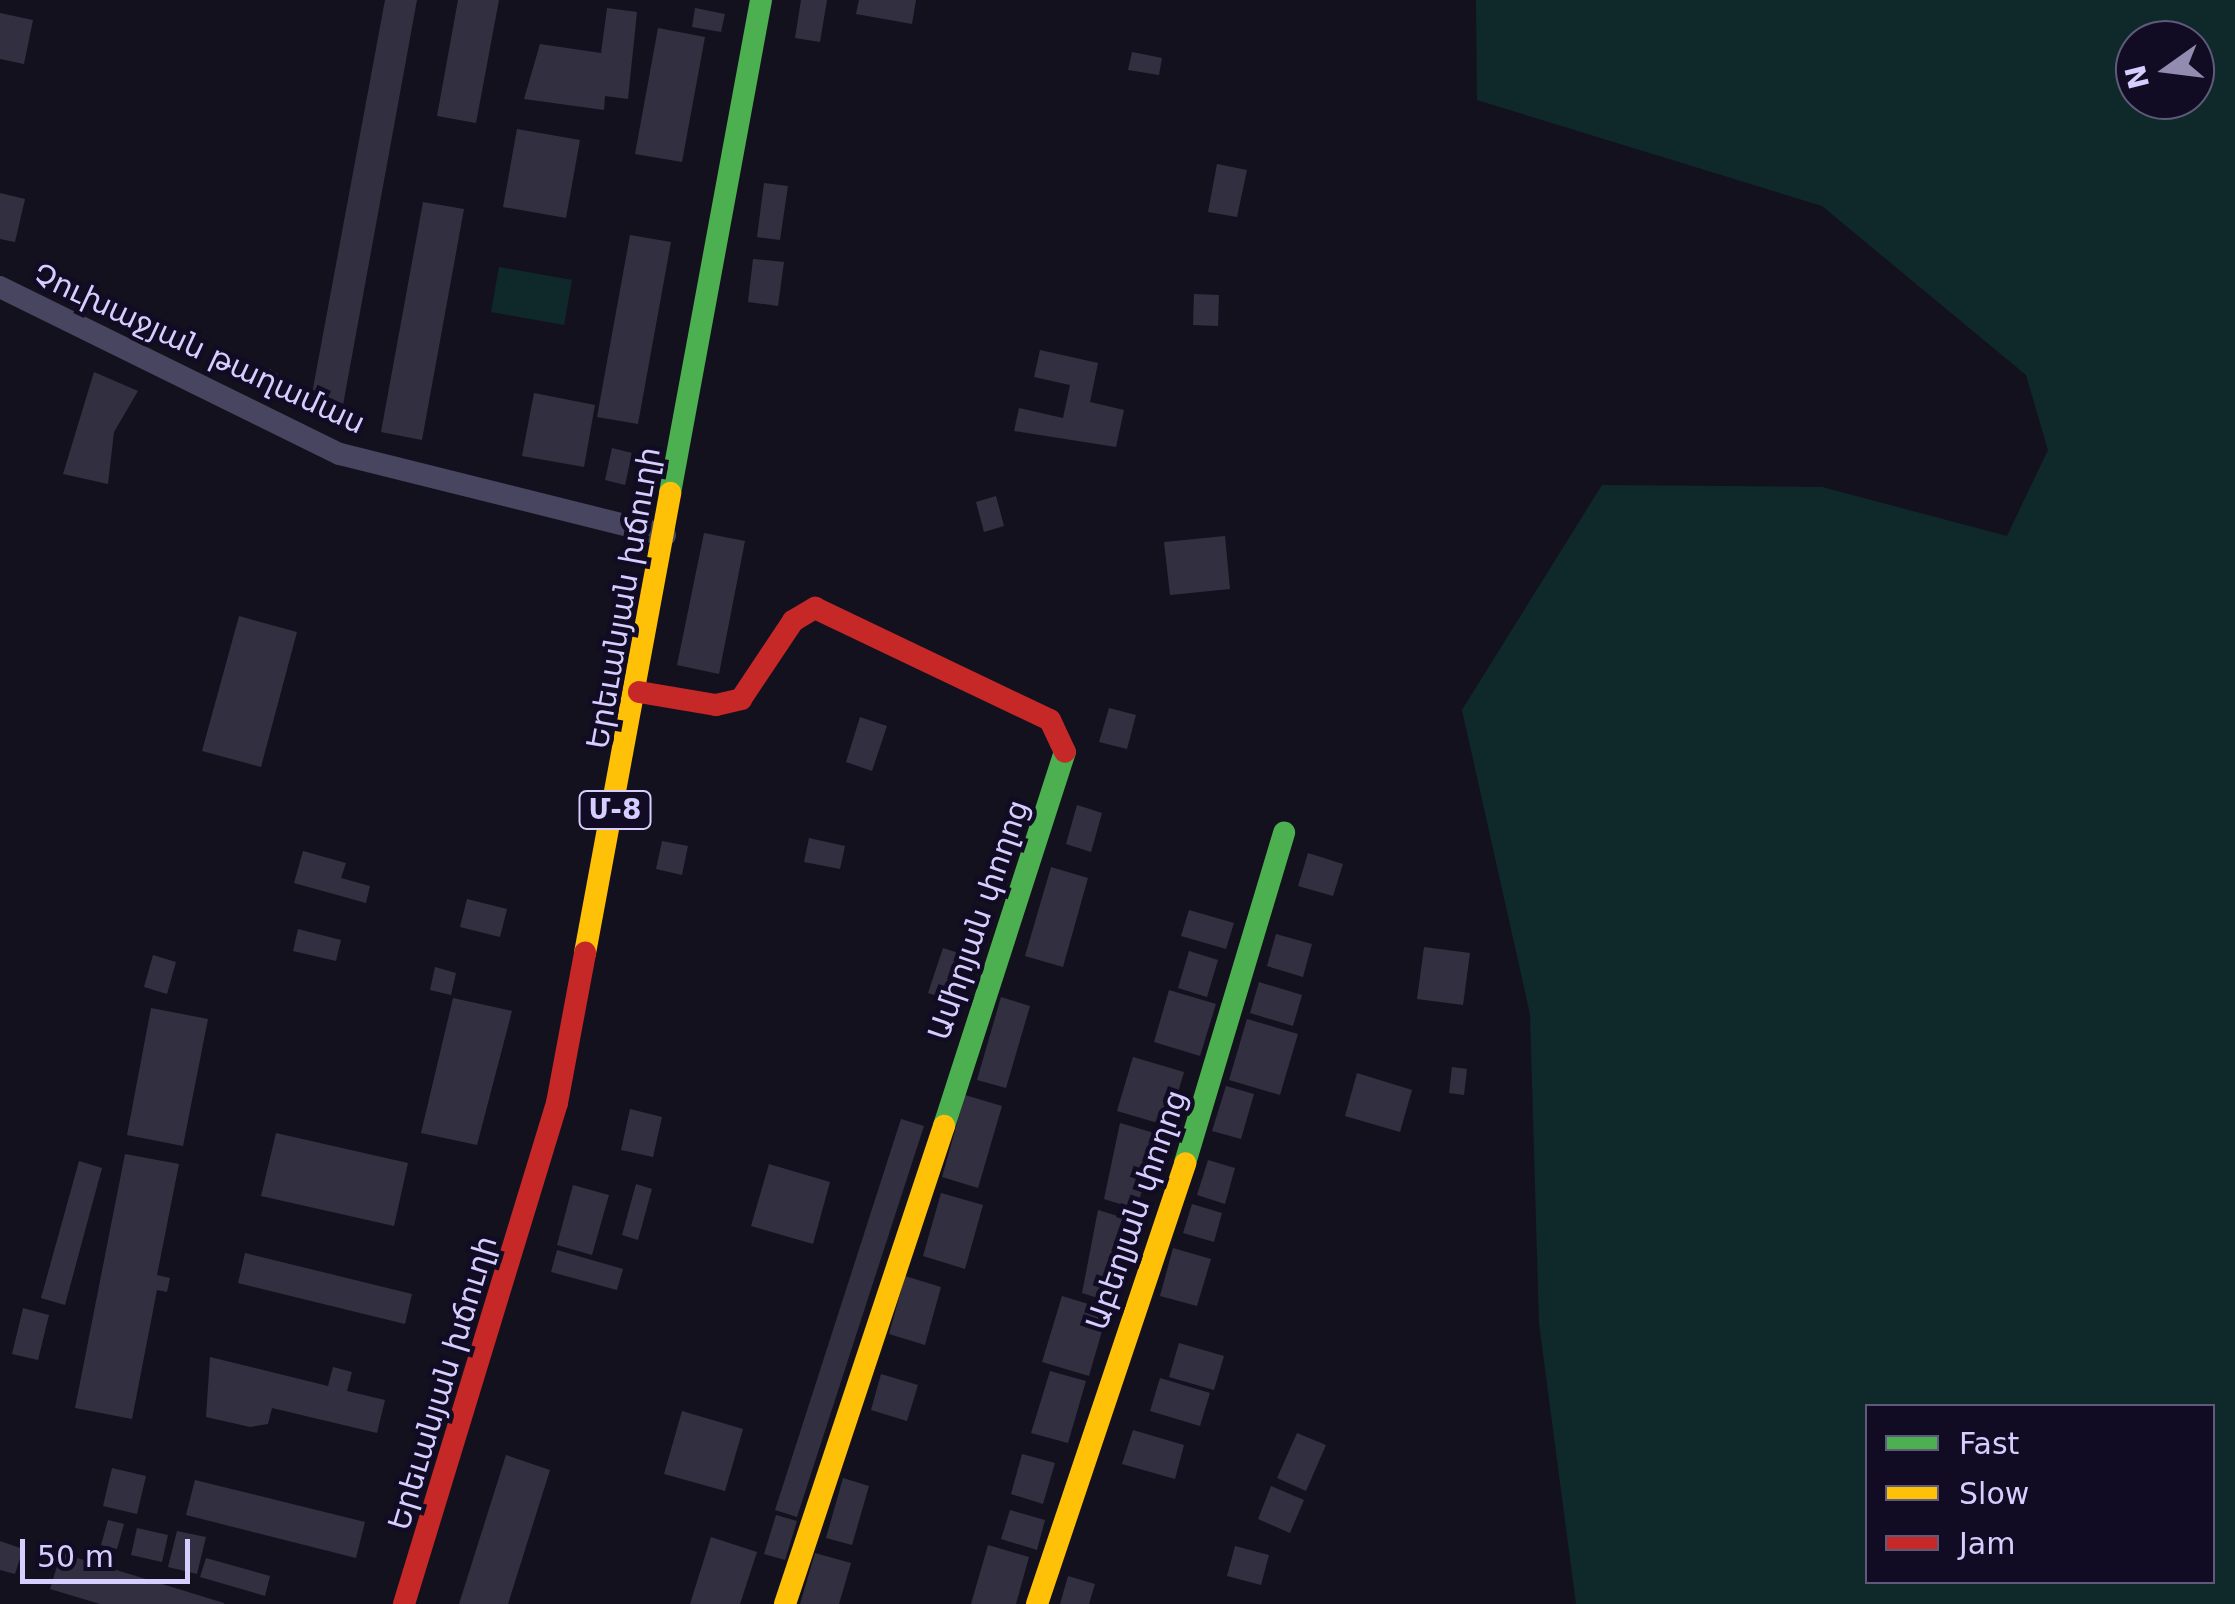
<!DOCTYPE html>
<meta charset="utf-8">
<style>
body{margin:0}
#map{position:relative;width:2235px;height:1604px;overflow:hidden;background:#14111e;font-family:"DejaVu Sans","Noto Sans Armenian",sans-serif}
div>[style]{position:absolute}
.green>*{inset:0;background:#0f292b}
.building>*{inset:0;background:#322f40}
.street>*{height:22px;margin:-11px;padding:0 11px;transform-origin:11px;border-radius:11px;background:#47455f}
.fast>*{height:22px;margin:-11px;padding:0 11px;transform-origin:11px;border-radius:11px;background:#4caf50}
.slow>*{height:22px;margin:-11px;padding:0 11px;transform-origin:11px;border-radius:11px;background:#ffc107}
.jam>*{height:22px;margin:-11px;padding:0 11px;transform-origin:11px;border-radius:11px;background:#c62828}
span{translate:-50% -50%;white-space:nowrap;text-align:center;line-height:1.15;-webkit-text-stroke:9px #110c23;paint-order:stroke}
.shield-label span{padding:2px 8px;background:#110c23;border:2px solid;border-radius:8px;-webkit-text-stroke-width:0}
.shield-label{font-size:28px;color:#d5ceff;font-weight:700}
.street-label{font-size:30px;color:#d5ceff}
.legend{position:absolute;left:1865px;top:1404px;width:350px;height:180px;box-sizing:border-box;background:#110c23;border:2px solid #5f5a7b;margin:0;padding:12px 18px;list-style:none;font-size:30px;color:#d5ceff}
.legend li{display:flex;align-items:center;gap:20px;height:50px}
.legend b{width:50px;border:2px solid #5f5a7b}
.north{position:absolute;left:2115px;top:20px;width:100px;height:100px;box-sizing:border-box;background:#110c23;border:2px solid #5f5a7b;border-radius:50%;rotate:256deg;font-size:28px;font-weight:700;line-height:40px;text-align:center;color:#d5ceff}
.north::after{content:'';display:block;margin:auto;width:35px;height:45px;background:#918cb0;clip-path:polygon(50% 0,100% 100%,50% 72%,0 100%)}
.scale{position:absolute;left:20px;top:1539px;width:170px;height:45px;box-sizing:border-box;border:5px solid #d5ceff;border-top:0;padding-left:12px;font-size:30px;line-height:35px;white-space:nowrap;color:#d5ceff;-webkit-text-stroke:8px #110c23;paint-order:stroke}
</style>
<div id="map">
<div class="green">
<div style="clip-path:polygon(evenodd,1476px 0,2235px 0,2235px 1604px,1576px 1604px,1539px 1323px,1530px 1014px,1462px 710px,1602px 485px,1822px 487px,2007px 536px,2048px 450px,2026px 375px,1822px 206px,1477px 100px,1476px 0,2135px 40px,2195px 40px,2195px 100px,2135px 100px,2135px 40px,1476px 0,1868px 1406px,2212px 1406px,2212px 1582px,1868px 1582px,1868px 1406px)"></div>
<div style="clip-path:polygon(499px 267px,572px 280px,564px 325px,491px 312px)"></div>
</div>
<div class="building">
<div style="clip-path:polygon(385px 0,417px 0,341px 416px,309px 410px)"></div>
<div style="clip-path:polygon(458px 0,499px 0,476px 123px,437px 116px)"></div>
<div style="clip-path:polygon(801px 0,827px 0,820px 42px,795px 38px)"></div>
<div style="clip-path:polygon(859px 0,916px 0,912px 24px,856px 14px)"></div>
<div style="clip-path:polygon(607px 8px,637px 12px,628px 99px,605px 96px,604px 110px,524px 99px,540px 44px,601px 53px)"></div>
<div style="clip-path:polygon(695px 8px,725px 14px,721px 32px,692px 27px)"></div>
<div style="clip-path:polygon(0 13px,33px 20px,24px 64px,0 59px)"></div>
<div style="clip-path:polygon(658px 28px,705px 37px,682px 162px,635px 154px)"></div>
<div style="clip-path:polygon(1132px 52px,1162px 58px,1159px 75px,1128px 70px)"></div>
<div style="clip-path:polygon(517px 129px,580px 140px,566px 218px,503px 207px)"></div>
<div style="clip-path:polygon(1217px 164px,1247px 170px,1237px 217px,1208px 212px)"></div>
<div style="clip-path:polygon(764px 183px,788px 186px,780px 240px,757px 237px)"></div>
<div style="clip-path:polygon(0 193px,25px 199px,15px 242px,0 239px)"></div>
<div style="clip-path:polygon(423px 202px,464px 209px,422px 440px,381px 432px)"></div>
<div style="clip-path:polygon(630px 235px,671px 242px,638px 424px,597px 417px)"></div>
<div style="clip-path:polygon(753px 259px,784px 262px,778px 306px,748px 302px)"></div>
<div style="clip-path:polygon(1194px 294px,1219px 295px,1218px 326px,1193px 325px)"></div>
<div style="clip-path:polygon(1040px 350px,1098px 363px,1090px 402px,1124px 410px,1116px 447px,1014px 431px,1019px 408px,1063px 418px,1070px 385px,1034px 377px)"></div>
<div style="clip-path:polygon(270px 369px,291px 382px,283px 395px,262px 383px)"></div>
<div style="clip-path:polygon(94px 372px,138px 391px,114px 432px,108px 484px,63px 474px)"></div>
<div style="clip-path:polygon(534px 393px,595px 405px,584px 467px,522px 456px)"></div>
<div style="clip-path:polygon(612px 448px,632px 453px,625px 485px,605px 480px)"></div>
<div style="clip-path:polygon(996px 496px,1004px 526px,984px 532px,976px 502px)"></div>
<div style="clip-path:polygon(704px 533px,745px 541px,719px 674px,677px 665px)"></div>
<div style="clip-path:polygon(1225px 536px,1230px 589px,1170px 595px,1164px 542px)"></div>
<div style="clip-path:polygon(239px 616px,297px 632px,261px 767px,202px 751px)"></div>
<div style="clip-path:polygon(1109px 708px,1136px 715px,1127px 749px,1099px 742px)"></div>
<div style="clip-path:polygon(860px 717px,887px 726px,872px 771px,846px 762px)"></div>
<div style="clip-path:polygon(1077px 805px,1102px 813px,1091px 852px,1066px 844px)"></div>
<div style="clip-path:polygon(809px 838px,845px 846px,840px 869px,804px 862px)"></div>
<div style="clip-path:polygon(662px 841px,688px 846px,682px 875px,656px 869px)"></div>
<div style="clip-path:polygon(303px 851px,346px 863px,341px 878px,370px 886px,366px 903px,294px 883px)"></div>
<div style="clip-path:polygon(1308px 853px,1343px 864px,1333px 896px,1298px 886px)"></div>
<div style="clip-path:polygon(1051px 867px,1088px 878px,1063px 967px,1025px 956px)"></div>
<div style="clip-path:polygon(467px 899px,507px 909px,500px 937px,460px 927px)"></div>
<div style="clip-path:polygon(1189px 910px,1234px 923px,1226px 949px,1181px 936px)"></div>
<div style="clip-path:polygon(298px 929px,341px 940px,336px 961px,293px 951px)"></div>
<div style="clip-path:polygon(1276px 934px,1312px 944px,1303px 977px,1267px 966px)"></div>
<div style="clip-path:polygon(1424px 947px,1470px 953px,1463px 1005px,1417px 999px)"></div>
<div style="clip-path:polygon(943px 948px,965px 955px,950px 1000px,928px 993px)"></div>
<div style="clip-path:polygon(1189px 951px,1218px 960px,1207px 997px,1178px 988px)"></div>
<div style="clip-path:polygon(153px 955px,176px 962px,167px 994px,144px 987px)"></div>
<div style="clip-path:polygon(435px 967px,456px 973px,451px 995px,430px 990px)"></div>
<div style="clip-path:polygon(1259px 982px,1302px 995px,1293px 1026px,1250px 1013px)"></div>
<div style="clip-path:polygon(1169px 990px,1216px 1004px,1200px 1056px,1154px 1042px)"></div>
<div style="clip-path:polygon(1001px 997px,1030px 1006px,1006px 1088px,977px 1080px)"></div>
<div style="clip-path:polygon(453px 998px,512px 1011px,477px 1145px,421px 1133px)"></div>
<div style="clip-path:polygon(151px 1008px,208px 1019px,183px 1146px,127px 1135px)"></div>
<div style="clip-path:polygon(1247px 1019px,1298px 1034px,1280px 1095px,1229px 1080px)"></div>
<div style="clip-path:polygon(1133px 1057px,1184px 1072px,1168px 1126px,1117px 1111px)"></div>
<div style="clip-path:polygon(1452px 1067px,1467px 1069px,1464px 1095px,1449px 1093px)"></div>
<div style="clip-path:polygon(1357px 1073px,1412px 1090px,1400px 1132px,1345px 1116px)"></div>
<div style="clip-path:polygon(1226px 1086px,1254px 1094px,1241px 1139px,1212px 1131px)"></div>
<div style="clip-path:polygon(965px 1095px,1002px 1106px,978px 1188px,942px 1177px)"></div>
<div style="clip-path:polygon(630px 1109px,662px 1117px,653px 1157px,621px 1150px)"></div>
<div style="clip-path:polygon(901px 1119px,924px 1126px,797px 1517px,775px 1510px)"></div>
<div style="clip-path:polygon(1120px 1123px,1161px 1135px,1136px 1209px,1104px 1199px)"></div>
<div style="clip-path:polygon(276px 1133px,408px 1163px,394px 1226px,261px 1196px)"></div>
<div style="clip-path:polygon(125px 1154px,179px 1164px,157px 1275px,170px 1278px,167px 1292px,157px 1290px,132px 1419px,75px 1408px)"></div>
<div style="clip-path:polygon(1208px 1160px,1235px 1168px,1225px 1204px,1197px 1195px)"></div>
<div style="clip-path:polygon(79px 1161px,102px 1168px,65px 1305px,41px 1298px)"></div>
<div style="clip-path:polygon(769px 1164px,830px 1182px,813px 1244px,751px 1226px)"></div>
<div style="clip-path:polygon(636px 1184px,652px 1189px,638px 1240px,622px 1235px)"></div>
<div style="clip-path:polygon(573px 1185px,609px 1195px,592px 1255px,557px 1245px)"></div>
<div style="clip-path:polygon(941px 1193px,983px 1205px,965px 1269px,923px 1256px)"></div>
<div style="clip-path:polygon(1192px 1204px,1222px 1213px,1214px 1242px,1183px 1233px)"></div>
<div style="clip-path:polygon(1098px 1210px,1134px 1221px,1107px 1301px,1082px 1293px)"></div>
<div style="clip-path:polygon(1173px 1248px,1211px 1259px,1197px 1306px,1160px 1296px)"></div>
<div style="clip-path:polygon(557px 1250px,623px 1269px,617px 1290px,551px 1272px)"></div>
<div style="clip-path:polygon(245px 1253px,412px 1294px,405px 1324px,238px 1283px)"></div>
<div style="clip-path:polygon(905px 1276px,941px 1287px,925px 1345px,889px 1334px)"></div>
<div style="clip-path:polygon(1062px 1296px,1108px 1310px,1089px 1376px,1042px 1362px)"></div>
<div style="clip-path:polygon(23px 1308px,49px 1315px,38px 1360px,12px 1354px)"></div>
<div style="clip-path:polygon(1179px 1343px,1224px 1356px,1214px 1390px,1169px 1377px)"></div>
<div style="clip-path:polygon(210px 1357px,328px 1386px,333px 1367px,352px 1372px,347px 1391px,385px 1400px,377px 1433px,272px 1408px,268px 1424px,250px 1427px,206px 1417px)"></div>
<div style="clip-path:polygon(1050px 1371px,1086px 1381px,1068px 1443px,1031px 1433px)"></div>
<div style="clip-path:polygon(881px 1374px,918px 1385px,907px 1421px,871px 1410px)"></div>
<div style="clip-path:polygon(1160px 1378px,1210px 1393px,1200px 1426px,1150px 1411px)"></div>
<div style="clip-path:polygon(682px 1411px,743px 1429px,725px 1491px,664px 1474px)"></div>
<div style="clip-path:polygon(1133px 1430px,1184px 1445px,1175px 1479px,1122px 1464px)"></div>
<div style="clip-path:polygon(1297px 1433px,1326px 1445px,1306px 1491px,1277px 1478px)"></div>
<div style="clip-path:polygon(1022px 1454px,1055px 1463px,1043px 1504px,1011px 1494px)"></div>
<div style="clip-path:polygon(506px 1455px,550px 1470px,508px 1604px,459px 1604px)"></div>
<div style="clip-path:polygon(112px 1468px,146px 1476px,137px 1514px,103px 1506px)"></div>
<div style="clip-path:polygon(843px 1478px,869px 1486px,852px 1545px,826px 1538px)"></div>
<div style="clip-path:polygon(195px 1480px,365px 1522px,356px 1558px,186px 1515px)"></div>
<div style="clip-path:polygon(1271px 1486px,1304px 1500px,1290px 1533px,1258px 1519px)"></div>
<div style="clip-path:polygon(1010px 1510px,1045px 1520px,1037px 1550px,1001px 1539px)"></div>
<div style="clip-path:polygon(776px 1515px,797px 1521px,785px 1560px,764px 1554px)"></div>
<div style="clip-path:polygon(108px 1520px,124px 1524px,117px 1549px,101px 1545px)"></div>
<div style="clip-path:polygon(137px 1528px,168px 1535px,162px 1562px,131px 1555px)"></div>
<div style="clip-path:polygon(177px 1531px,206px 1537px,197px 1574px,168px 1567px)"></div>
<div style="clip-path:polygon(711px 1537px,757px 1552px,740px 1604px,690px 1604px)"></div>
<div style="clip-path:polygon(0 1541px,23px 1549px,15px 1574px,0 1570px)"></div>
<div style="clip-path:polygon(988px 1545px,1029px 1557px,1016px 1604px,971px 1604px)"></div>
<div style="clip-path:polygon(1235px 1546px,1269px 1555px,1261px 1585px,1227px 1576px)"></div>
<div style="clip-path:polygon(61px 1553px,224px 1603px,224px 1604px,100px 1604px,50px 1589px)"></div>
<div style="clip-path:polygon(815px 1553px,851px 1563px,839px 1604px,800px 1604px)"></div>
<div style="clip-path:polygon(206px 1558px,270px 1576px,265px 1596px,200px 1577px)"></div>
<div style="clip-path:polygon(1068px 1576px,1095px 1584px,1089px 1604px,1060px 1604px)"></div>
</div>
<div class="street">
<div style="left:0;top:287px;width:379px;rotate:26.2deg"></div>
<div style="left:340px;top:454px;width:335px;rotate:14deg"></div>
</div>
<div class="fast">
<div style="left:670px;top:493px;width:501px;rotate:-79.54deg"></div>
<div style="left:944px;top:1126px;width:393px;rotate:-72.1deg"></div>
<div style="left:1185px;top:1163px;width:345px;rotate:-73.3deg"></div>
</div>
<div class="slow">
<div style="left:585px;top:953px;width:468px;rotate:-79.5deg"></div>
<div style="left:785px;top:1604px;width:504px;rotate:-71.6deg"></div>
<div style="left:1037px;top:1604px;width:465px;rotate:-71.4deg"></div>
</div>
<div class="jam">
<div style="left:639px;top:692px;width:78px;rotate:9.6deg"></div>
<div style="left:716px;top:705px;width:26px;rotate:-13deg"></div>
<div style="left:741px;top:699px;width:94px;rotate:-56.3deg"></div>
<div style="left:793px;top:621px;width:26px;rotate:-31deg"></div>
<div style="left:815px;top:608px;width:260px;rotate:25.5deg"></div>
<div style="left:1050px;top:720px;width:35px;rotate:65deg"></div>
<div style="left:404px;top:1604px;width:524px;rotate:-73.02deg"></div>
<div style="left:557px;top:1103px;width:153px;rotate:-79.4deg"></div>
</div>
<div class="shield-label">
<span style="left:615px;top:810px">Մ-8</span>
</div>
<div class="street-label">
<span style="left:199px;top:349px;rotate:25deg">Չուխաջյան թաղամաս</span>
<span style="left:624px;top:598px;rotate:-80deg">Երեւանյան խճուղի</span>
<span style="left:979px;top:920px;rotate:-71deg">Ամիրյան փողոց</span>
<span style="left:1137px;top:1210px;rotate:-71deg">Աբեղյան փողոց</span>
<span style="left:443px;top:1383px;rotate:-73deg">Երեւանյան խճուղի</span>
</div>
<ul class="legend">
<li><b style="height:12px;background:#4caf50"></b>Fast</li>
<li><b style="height:12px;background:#ffc107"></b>Slow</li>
<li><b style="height:12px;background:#c62828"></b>Jam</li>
</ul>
<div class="north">N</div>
<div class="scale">50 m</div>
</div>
